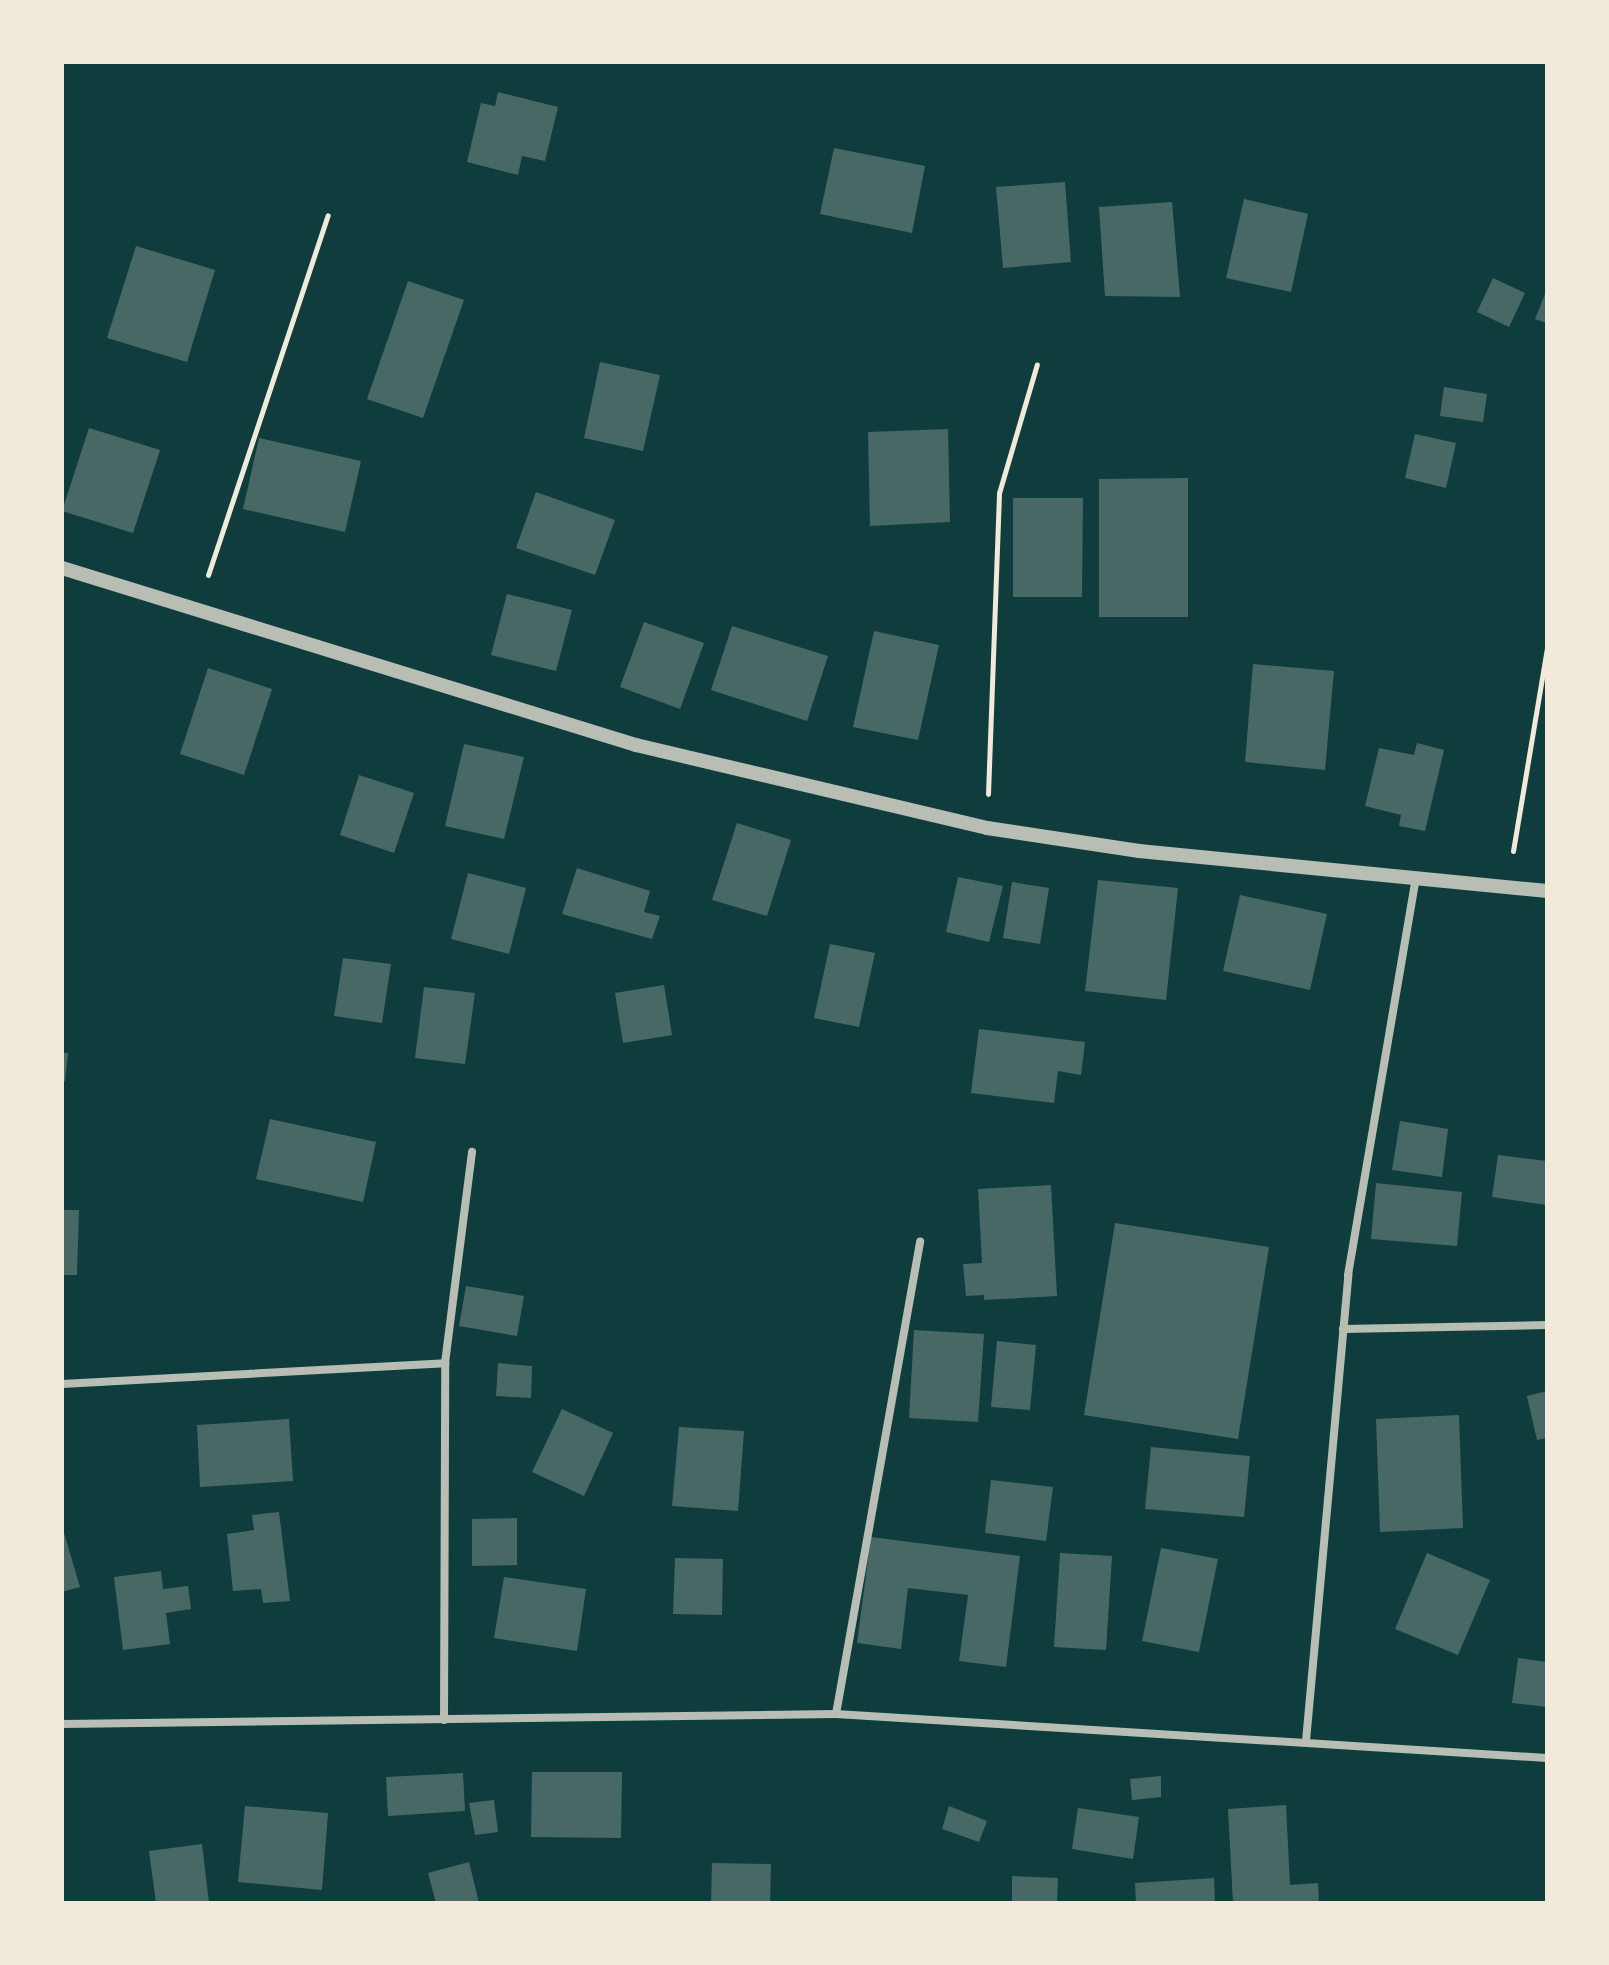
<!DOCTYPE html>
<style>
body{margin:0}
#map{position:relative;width:1609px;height:1965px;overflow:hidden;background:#0f3d3e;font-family:Montserrat,sans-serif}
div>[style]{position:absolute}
.building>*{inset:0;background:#486865}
.path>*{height:5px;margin:-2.5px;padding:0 2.5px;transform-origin:2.5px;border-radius:2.5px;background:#f1e9da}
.minor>*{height:8px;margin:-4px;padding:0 4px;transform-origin:4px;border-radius:4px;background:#b8beb3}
.tertiary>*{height:14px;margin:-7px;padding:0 7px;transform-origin:7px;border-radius:7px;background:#b8beb3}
span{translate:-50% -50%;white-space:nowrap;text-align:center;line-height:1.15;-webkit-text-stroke:8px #f1e9da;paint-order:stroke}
.frame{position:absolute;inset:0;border:64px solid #f1e9da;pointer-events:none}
</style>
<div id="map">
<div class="building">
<div style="clip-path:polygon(498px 92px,558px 107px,545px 161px,522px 156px,518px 175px,467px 162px,481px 103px,495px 106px)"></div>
<div style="clip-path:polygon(834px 148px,925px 166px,912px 233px,820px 214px)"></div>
<div style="clip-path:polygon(1065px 182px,1071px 262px,1003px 268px,996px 187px)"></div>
<div style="clip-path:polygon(1244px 199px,1308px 214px,1291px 292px,1226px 278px)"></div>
<div style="clip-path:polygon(1172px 202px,1180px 297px,1105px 296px,1099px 207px)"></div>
<div style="clip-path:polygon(136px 246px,215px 270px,187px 362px,107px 338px)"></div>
<div style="clip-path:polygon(1493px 278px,1525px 293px,1509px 327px,1477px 312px)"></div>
<div style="clip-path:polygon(408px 281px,464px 300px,423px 418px,367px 399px)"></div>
<div style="clip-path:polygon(1547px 289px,1547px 323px,1535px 319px)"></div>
<div style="clip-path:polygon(600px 362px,660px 375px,643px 451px,584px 438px)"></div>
<div style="clip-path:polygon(1444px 387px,1487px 394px,1483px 422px,1440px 416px)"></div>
<div style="clip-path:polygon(89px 428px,160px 450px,133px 533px,62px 511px)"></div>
<div style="clip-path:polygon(948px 429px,950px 522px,870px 526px,868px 432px)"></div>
<div style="clip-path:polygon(1415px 434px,1456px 443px,1446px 488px,1405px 478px)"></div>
<div style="clip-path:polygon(259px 438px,361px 461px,345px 532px,243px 509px)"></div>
<div style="clip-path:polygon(1188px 478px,1188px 617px,1099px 617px,1099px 479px)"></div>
<div style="clip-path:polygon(536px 492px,615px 520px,595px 575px,516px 548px)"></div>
<div style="clip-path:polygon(1013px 498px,1083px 498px,1082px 597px,1013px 597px)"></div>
<div style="clip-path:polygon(507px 594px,572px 610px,556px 671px,491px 655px)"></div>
<div style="clip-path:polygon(644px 622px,704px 643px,680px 709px,620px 687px)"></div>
<div style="clip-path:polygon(732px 626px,828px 656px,807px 721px,711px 690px)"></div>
<div style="clip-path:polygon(874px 631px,939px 645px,918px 740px,853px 727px)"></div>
<div style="clip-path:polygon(1253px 664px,1334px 671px,1325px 770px,1245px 762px)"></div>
<div style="clip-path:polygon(208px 668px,272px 689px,244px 775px,180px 754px)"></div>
<div style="clip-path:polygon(1417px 743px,1444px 750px,1425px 831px,1399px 826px,1401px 815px,1365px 806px,1379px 748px,1414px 755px)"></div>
<div style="clip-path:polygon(464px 744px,524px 757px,504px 839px,445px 826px)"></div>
<div style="clip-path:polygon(359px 775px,414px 793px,394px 853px,340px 835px)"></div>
<div style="clip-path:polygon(737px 823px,791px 840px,767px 916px,712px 900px)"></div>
<div style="clip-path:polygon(577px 868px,650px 891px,644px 912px,660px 916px,652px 939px,562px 914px)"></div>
<div style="clip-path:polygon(468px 873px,526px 888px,509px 954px,451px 939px)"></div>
<div style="clip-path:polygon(958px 877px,1003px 886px,989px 942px,946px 932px)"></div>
<div style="clip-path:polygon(1098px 880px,1178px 888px,1166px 1000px,1085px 991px)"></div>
<div style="clip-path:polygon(1012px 882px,1049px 888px,1040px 944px,1003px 938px)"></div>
<div style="clip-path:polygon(1240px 895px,1327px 914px,1310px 990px,1223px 971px)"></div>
<div style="clip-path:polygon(830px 944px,875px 953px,859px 1027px,814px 1018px)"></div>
<div style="clip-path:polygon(343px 958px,391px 964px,382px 1023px,334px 1016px)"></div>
<div style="clip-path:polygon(664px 985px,672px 1035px,623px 1043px,615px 993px)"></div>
<div style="clip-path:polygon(424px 987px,475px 993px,465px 1064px,415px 1058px)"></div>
<div style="clip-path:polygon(979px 1029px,1085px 1042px,1081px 1075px,1058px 1071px,1054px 1103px,971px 1093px)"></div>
<div style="clip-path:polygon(62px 1053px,68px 1053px,65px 1081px,62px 1081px)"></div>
<div style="clip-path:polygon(270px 1119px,376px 1142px,363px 1202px,256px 1179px)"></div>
<div style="clip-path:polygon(1400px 1121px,1448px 1129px,1442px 1177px,1392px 1170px)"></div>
<div style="clip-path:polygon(1498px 1155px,1547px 1161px,1546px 1205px,1492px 1197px)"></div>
<div style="clip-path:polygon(1376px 1183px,1462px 1192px,1457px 1246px,1371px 1239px)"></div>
<div style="clip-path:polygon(1051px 1185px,1057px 1296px,984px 1300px,984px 1295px,966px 1296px,963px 1264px,982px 1263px,978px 1189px)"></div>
<div style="clip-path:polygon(62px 1210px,79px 1210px,77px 1275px,62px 1275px)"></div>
<div style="clip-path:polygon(1115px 1223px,1269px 1247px,1238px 1439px,1084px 1415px)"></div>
<div style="clip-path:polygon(466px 1286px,524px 1296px,517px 1336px,459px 1326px)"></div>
<div style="clip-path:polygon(914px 1330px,984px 1334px,978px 1422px,909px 1418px)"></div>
<div style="clip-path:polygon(997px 1341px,1036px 1345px,1030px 1410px,991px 1407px)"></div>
<div style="clip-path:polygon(498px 1363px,532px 1366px,531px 1398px,496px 1396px)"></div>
<div style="clip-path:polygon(1547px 1391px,1547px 1438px,1537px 1440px,1527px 1396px)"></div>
<div style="clip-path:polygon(562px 1409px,613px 1433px,584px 1496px,532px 1472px)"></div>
<div style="clip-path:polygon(1459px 1415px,1463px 1528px,1380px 1532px,1376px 1419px)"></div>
<div style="clip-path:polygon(289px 1419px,293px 1481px,200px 1487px,197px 1425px)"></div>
<div style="clip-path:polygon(679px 1427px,744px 1431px,738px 1511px,672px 1506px)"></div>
<div style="clip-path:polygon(1151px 1447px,1250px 1456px,1244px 1517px,1145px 1509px)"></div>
<div style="clip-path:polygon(991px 1480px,1053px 1487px,1046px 1541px,985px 1533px)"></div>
<div style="clip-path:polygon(279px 1512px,290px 1601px,263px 1603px,261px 1589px,233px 1591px,227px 1534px,254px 1530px,252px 1515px)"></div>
<div style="clip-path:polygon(517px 1518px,517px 1565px,472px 1566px,472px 1519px)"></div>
<div style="clip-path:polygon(62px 1526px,80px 1587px,62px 1592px)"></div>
<div style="clip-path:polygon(871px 1537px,1020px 1556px,1006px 1667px,959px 1661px,968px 1595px,908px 1588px,901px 1649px,857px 1643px)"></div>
<div style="clip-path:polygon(1161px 1548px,1218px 1559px,1199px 1652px,1142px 1641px)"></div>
<div style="clip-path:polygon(1060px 1553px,1112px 1556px,1106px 1650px,1054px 1647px)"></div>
<div style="clip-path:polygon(1427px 1553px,1490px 1580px,1458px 1655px,1395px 1629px)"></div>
<div style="clip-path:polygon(675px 1558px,723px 1559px,722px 1615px,673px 1614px)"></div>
<div style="clip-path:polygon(161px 1571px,163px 1589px,188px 1586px,191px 1609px,166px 1613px,170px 1644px,123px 1650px,114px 1577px)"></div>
<div style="clip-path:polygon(504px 1577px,586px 1589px,577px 1651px,494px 1638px)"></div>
<div style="clip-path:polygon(1518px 1658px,1547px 1662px,1547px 1707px,1512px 1703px)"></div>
<div style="clip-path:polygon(532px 1772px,622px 1772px,621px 1838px,531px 1837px)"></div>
<div style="clip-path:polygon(463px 1773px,465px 1811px,388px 1816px,386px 1777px)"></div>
<div style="clip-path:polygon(1161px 1776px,1161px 1797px,1132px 1800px,1130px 1779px)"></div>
<div style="clip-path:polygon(494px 1800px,498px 1832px,475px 1835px,469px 1803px)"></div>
<div style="clip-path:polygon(1286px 1805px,1290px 1885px,1318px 1883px,1319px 1903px,1233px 1903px,1228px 1809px)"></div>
<div style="clip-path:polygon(245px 1806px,328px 1813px,322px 1890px,238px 1882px)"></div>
<div style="clip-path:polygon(949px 1806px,987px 1821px,979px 1842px,942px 1829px)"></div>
<div style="clip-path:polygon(1078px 1808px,1139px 1817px,1133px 1859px,1072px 1849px)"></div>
<div style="clip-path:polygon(202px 1844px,209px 1903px,156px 1903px,149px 1851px)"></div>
<div style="clip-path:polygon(469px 1862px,479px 1903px,436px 1903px,428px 1873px)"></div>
<div style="clip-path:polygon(712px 1863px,771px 1864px,770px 1903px,711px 1903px)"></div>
<div style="clip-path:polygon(1012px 1876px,1058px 1878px,1057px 1903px,1012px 1903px)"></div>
<div style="clip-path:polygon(1214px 1878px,1215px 1903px,1136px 1903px,1135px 1883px)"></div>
</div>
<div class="path">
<div style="left:208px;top:575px;width:379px;rotate:-71.6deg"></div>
<div style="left:988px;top:794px;width:301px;rotate:-87.9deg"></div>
<div style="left:999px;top:493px;width:134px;rotate:-73.6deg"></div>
<div style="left:1513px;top:851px;width:207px;rotate:-80.5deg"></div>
</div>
<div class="minor">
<div style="left:1343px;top:1329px;width:204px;rotate:-1.1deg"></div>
<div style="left:62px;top:1384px;width:384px;rotate:-3.1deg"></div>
<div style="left:836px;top:1714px;width:480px;rotate:-79.9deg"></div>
<div style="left:444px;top:1720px;width:357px;rotate:-89.8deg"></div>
<div style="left:445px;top:1363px;width:213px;rotate:-82.7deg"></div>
<div style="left:62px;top:1724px;width:774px;rotate:-0.74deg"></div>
<div style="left:836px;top:1714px;width:712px;rotate:3.54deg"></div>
<div style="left:1306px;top:1741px;width:468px;rotate:-84.8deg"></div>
<div style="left:1348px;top:1275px;width:404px;rotate:-80.3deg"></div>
</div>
<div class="tertiary">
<div style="left:62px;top:568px;width:601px;rotate:17.14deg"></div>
<div style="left:636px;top:745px;width:361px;rotate:13.3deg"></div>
<div style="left:987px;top:828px;width:154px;rotate:8.6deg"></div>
<div style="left:1139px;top:851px;width:410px;rotate:5.6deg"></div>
</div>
<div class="frame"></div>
</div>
